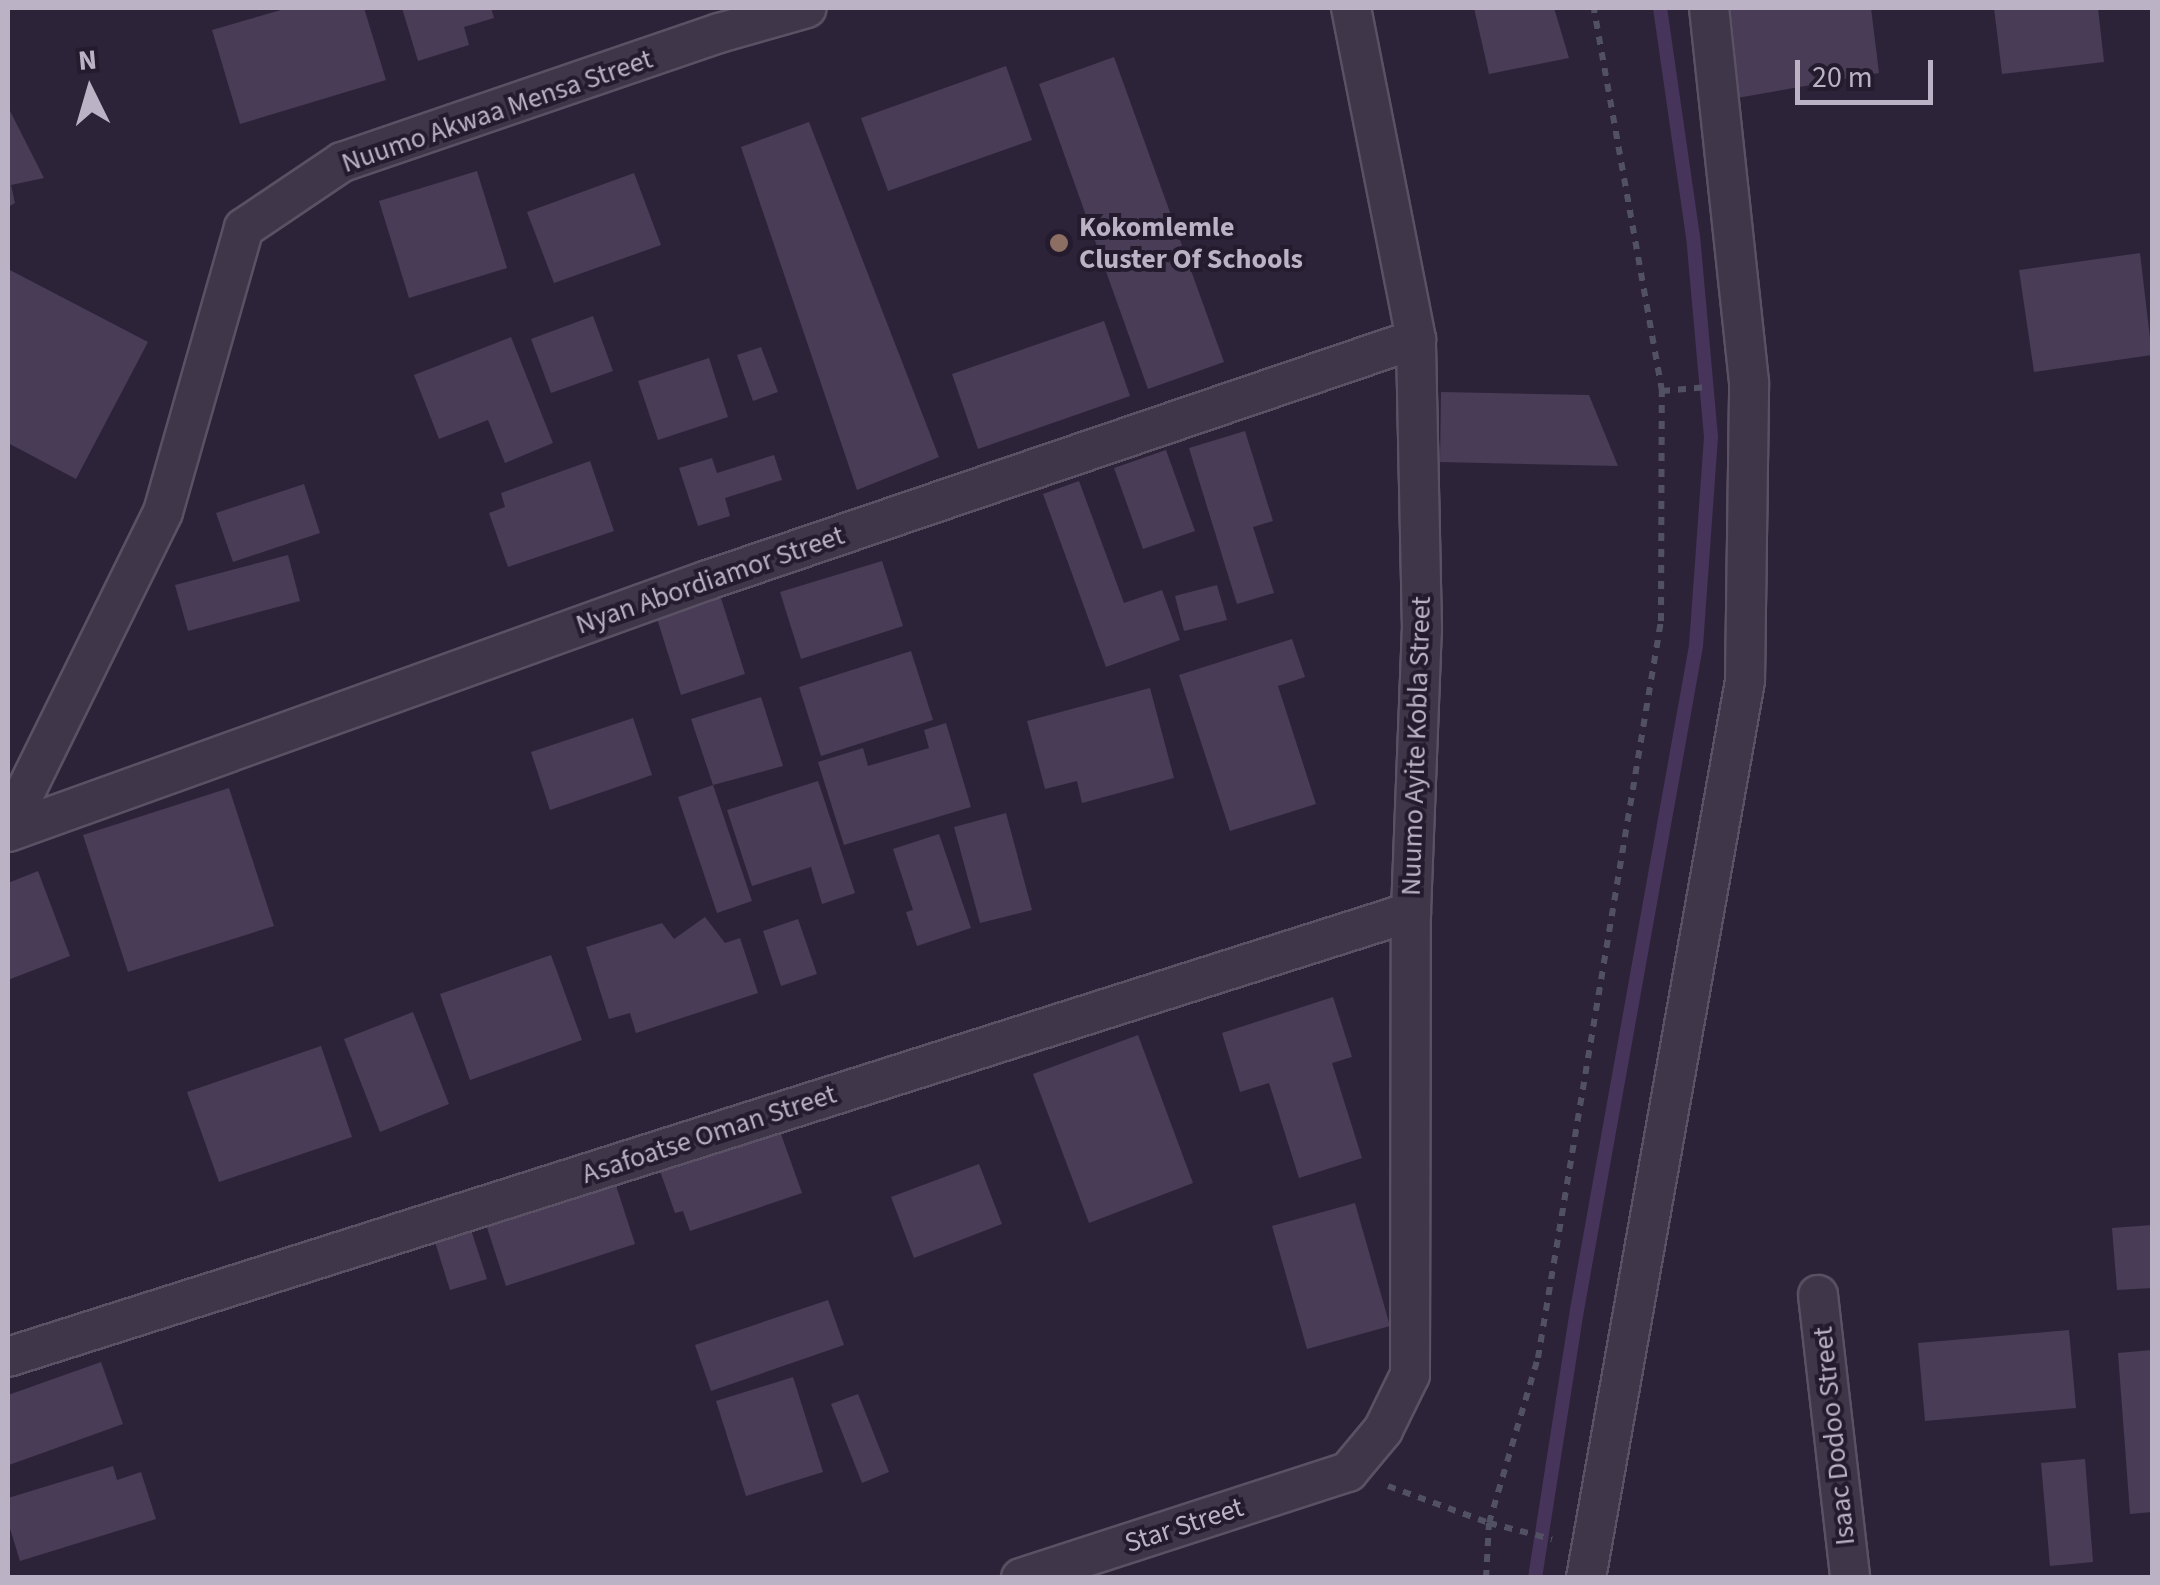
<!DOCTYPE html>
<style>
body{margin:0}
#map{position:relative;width:2160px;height:1585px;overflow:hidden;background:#2d2338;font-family:"Source Sans 3",sans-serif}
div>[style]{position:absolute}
.stream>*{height:14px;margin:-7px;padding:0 7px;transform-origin:7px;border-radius:7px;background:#46345a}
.building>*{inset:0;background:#483c56}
.path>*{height:6px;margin-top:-3px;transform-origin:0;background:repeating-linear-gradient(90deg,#525164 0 8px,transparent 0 16px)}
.roads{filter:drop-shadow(2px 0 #5a5264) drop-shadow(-2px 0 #5a5264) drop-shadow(0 2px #5a5264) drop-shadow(0 -2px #5a5264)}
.minor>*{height:38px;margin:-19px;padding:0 19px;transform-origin:19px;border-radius:19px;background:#3f3749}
.dots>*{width:28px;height:28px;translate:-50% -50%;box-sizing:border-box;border:5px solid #241c2e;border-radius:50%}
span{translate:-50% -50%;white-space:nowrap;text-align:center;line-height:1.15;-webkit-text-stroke:8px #241c2e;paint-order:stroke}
.street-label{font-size:28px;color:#bbb2c5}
.poi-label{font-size:28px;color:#bbb2c5;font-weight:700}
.left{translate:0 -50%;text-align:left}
.frame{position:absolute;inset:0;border:10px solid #bbb2c5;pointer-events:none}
.north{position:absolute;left:40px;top:40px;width:100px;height:100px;-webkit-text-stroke:8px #241c2e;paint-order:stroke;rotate:355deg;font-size:28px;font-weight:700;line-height:40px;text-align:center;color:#bbb2c5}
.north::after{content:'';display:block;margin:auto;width:35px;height:45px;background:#bbb2c5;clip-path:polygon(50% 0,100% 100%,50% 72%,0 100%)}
.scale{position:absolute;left:1795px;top:60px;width:138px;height:45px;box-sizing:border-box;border:5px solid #bbb2c5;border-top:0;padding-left:12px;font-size:30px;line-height:35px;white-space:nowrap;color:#bbb2c5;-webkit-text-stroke:8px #241c2e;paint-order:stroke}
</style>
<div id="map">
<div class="stream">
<div style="left:1535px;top:1578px;width:271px;rotate:-81.1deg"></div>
<div style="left:1577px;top:1310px;width:675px;rotate:-79.84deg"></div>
<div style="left:1696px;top:646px;width:210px;rotate:-85.9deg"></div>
<div style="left:1711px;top:437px;width:201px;rotate:-95.1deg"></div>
<div style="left:1693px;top:237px;width:231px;rotate:-98.2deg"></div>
</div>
<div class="building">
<div style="clip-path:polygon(288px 8px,364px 8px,386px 80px,240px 124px,212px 30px)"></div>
<div style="clip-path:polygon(402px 8px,491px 8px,494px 18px,464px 27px,469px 45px,418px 61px)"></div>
<div style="clip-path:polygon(1474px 8px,1554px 8px,1569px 58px,1489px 74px)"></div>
<div style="clip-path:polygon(1729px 8px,1871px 8px,1879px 73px,1737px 98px)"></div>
<div style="clip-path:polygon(1994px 8px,2098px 8px,2104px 62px,2002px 74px)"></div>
<div style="clip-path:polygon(1114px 57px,1224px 362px,1148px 389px,1039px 84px)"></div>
<div style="clip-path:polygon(1006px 66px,1032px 140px,888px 191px,861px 118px)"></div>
<div style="clip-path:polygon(8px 107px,44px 178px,11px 185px,15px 203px,8px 207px)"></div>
<div style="clip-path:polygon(809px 122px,939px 457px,857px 490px,741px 147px)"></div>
<div style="clip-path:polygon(477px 171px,507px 268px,409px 298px,379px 201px)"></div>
<div style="clip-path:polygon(634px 173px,661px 245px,554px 283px,527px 212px)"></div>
<div style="clip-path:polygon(2140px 253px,2152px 355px,2034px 372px,2019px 270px)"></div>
<div style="clip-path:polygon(8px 269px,148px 342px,76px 479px,8px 443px)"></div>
<div style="clip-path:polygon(593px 316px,613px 371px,551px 393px,531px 339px)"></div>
<div style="clip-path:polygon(1104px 321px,1130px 396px,978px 449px,952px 374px)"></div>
<div style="clip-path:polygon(511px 337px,553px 443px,505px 463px,488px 420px,439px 439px,414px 375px)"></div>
<div style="clip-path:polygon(761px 347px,778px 392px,753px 401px,737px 355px)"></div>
<div style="clip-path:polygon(709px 358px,728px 417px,658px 440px,638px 381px)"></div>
<div style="clip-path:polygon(1441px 392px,1589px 395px,1618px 466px,1440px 462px)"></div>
<div style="clip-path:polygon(1245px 431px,1273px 521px,1253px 527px,1274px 593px,1237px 604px,1189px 448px)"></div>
<div style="clip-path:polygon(1166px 450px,1195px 531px,1143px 549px,1114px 468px)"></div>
<div style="clip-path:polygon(774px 455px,782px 480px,725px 498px,730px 516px,698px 526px,679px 468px,712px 458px,717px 473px)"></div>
<div style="clip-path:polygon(590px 461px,614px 531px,508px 567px,489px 513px,505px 507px,501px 493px)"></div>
<div style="clip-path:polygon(1079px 481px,1124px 603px,1162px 590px,1180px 640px,1106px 667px,1043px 494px)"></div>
<div style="clip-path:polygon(304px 484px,320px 533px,233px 562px,216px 513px)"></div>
<div style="clip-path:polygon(288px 555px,300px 601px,188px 631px,175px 585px)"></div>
<div style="clip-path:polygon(882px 561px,903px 626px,801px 659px,780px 592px)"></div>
<div style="clip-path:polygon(1217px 585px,1227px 620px,1184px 631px,1175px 596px)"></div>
<div style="clip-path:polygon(719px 592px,745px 674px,681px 695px,655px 612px)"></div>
<div style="clip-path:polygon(1292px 639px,1305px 677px,1278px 686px,1316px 804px,1230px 831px,1179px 675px)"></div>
<div style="clip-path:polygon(911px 651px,933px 720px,821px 756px,799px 687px)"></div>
<div style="clip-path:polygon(1150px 688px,1174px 778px,1082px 803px,1077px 781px,1045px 789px,1027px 721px)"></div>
<div style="clip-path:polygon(761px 697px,783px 766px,713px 785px,691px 719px)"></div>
<div style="clip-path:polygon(633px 718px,652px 775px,550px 810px,531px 752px)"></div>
<div style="clip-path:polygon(946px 723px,971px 807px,844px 845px,818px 762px,863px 748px,868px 766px,929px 748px,924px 730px)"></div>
<div style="clip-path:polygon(818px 781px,855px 893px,822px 904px,811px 867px,752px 886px,727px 810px)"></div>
<div style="clip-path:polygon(713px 785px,752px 901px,717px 913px,678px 797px)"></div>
<div style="clip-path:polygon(229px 788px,274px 926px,128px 972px,83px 835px)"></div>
<div style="clip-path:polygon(1006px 813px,1032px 910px,980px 923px,954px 827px)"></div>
<div style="clip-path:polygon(939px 834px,971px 928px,917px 946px,906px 912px,913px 910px,893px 849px)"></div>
<div style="clip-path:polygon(38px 871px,70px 956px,8px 980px,8px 883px)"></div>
<div style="clip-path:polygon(705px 917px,725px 943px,740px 938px,758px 993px,636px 1033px,630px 1013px,609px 1019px,586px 947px,662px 923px,674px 939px)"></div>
<div style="clip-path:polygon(798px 919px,817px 974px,781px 986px,763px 931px)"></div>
<div style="clip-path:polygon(551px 955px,582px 1040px,470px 1080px,440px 994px)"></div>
<div style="clip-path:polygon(1333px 997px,1352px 1057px,1332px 1063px,1362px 1158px,1299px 1178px,1269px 1083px,1240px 1092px,1222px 1033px)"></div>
<div style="clip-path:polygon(413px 1012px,449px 1104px,380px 1132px,344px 1039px)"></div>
<div style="clip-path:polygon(1138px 1035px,1193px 1183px,1089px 1223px,1033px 1074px)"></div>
<div style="clip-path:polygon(321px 1046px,352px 1137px,219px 1182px,187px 1092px)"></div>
<div style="clip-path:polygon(772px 1109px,802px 1193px,690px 1231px,683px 1211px,675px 1213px,660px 1171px,682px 1164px,675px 1143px)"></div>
<div style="clip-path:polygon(609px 1164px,635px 1244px,506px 1286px,480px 1206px)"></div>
<div style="clip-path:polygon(979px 1164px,1002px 1224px,914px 1258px,891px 1197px)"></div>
<div style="clip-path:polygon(460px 1196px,487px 1279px,450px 1290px,424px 1207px)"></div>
<div style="clip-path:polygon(1355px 1203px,1390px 1326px,1307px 1349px,1272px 1226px)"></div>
<div style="clip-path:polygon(2152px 1225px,2152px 1288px,2117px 1290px,2112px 1228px)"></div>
<div style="clip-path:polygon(828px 1300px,844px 1345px,711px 1391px,695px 1345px)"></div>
<div style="clip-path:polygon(2069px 1330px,2076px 1408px,1925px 1421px,1918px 1343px)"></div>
<div style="clip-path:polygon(2152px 1350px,2152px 1512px,2130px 1514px,2118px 1353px)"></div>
<div style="clip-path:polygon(101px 1362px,123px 1424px,9px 1465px,8px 1395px)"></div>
<div style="clip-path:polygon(793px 1377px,823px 1472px,746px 1496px,716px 1401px)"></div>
<div style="clip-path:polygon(858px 1394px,889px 1472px,862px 1483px,831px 1404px)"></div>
<div style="clip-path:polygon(2085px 1459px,2093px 1562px,2050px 1566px,2041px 1463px)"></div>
<div style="clip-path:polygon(113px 1466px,117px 1480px,141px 1472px,156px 1519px,20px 1561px,8px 1522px,8px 1498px)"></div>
</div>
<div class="path">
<div style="left:1662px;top:391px;width:46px;rotate:-5deg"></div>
<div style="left:1388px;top:1486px;width:108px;rotate:20.1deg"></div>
<div style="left:1489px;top:1523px;width:65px;rotate:14.3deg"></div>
<div style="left:1486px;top:1578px;width:55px;rotate:-86.9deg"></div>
<div style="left:1489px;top:1523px;width:172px;rotate:-73.5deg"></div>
<div style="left:1538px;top:1358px;width:747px;rotate:-80.53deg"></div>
<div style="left:1661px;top:621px;width:230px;rotate:-89.8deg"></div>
<div style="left:1662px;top:391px;width:389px;rotate:-100.1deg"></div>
</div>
<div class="roads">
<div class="minor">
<div style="left:8px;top:827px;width:351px;rotate:-63.8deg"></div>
<div style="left:163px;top:512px;width:295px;rotate:-74.1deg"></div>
<div style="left:244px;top:228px;width:118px;rotate:-34deg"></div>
<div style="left:342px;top:162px;width:398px;rotate:-18.9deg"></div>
<div style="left:719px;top:33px;width:91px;rotate:-15.9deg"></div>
<div style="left:8px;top:832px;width:744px;rotate:-19.8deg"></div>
<div style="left:708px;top:580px;width:748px;rotate:-18.8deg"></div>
<div style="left:1818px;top:1295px;width:285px;rotate:83.5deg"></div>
<div style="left:8px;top:1357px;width:1472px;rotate:-17.6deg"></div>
<div style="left:1021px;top:1578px;width:344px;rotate:-18deg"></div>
<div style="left:1348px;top:1472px;width:55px;rotate:-50.2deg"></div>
<div style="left:1383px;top:1430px;width:61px;rotate:-63.9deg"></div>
<div style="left:1410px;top:1375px;width:463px;rotate:-89.9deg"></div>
<div style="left:1411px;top:912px;width:282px;rotate:-87.8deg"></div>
<div style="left:1422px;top:630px;width:291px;rotate:-91.2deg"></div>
<div style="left:1416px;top:339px;width:337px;rotate:-101.1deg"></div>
<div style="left:1586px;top:1578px;width:911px;rotate:-79.95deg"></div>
<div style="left:1745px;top:681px;width:299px;rotate:-89.2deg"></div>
<div style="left:1749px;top:382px;width:376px;rotate:-96.1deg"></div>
</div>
</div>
<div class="dots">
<div style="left:1059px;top:243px;background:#8d6e63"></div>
</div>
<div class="street-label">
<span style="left:497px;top:111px;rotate:-19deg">Nuumo Akwaa Mensa Street</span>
<span style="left:710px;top:580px;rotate:-19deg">Nyan Abordiamor Street</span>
<span style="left:1416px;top:746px;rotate:-88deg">Nuumo Ayite Kobla Street</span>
<span style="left:709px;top:1134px;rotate:-18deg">Asafoatse Oman Street</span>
<span style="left:1834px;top:1436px;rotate:-96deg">Isaac Dodoo Street</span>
<span style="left:1184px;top:1525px;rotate:-18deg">Star Street</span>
</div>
<div class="poi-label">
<span class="left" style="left:1079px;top:243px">Kokomlemle<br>Cluster Of Schools</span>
</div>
<div class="frame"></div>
<div class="north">N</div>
<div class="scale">20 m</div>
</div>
